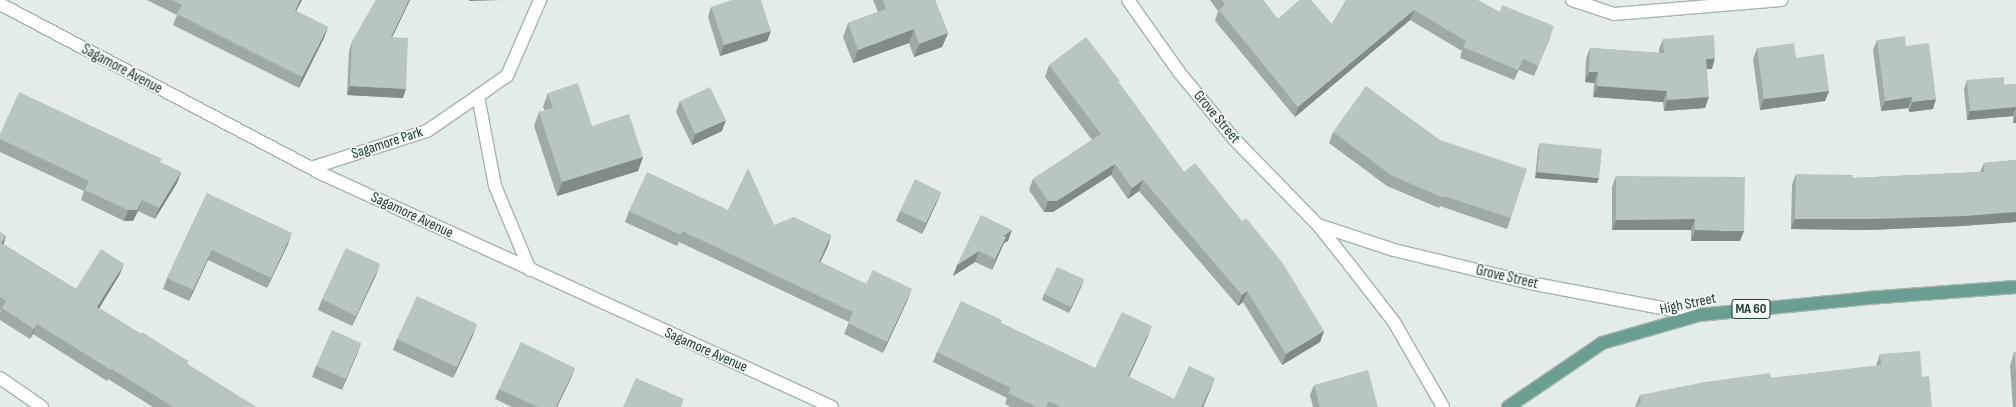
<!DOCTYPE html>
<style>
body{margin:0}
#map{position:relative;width:2016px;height:407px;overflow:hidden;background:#e3ece8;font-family:"Sofia Sans Condensed",sans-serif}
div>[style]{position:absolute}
.roads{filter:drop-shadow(1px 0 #a6b3af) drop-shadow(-1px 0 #a6b3af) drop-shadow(0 1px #a6b3af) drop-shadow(0 -1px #a6b3af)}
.street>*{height:12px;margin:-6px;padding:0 6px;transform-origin:6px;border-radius:6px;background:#fff}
.secondary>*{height:12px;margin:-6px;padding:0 6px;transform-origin:6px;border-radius:6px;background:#fff}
.primary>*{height:12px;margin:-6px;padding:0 6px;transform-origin:6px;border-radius:6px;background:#6b9e92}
.wall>*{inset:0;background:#9eaaa6}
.shaded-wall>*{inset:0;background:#818b87}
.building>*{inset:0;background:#b8c6c1}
span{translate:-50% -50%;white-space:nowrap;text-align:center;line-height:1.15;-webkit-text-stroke:3.5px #f3f8f6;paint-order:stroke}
.shield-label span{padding:1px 3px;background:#f3f8f6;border:1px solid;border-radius:3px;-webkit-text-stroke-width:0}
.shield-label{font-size:14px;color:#243b36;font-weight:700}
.street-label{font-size:15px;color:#243b36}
</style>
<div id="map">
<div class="roads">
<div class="street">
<div style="left:1572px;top:0;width:44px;rotate:18.4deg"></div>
<div style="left:1614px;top:14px;width:168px;rotate:-4.8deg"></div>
<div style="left:0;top:4px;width:360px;rotate:27.8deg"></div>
<div style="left:318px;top:172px;width:565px;rotate:24.57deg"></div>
<div style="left:311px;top:168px;width:122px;rotate:-17.7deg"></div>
<div style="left:427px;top:131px;width:62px;rotate:-34.5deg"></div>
<div style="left:530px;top:270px;width:91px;rotate:-112.6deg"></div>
<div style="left:495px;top:186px;width:92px;rotate:-100.7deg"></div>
<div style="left:478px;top:96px;width:35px;rotate:-35deg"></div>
<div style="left:507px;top:76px;width:83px;rotate:-66.5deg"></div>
<div style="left:0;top:378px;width:51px;rotate:34.6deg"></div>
</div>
<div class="secondary">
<div style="left:1128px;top:0;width:88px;rotate:54.7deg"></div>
<div style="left:1179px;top:72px;width:87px;rotate:50.6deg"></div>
<div style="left:1234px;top:139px;width:120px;rotate:45.7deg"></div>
<div style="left:1318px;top:225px;width:50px;rotate:51.5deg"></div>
<div style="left:1349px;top:264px;width:73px;rotate:52.2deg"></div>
<div style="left:1394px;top:322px;width:98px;rotate:60deg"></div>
<div style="left:1318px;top:225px;width:80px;rotate:18.2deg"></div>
<div style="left:1394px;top:250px;width:145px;rotate:13.6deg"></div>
<div style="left:1535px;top:284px;width:167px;rotate:10.7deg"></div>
</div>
<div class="primary">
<div style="left:1508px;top:407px;width:114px;rotate:-34.2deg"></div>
<div style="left:1602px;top:343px;width:101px;rotate:-16.1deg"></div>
<div style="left:1699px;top:315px;width:170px;rotate:-5.7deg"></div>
<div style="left:1868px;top:298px;width:148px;rotate:-4.3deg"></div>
</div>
</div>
<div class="wall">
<div style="clip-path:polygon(147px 0,302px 0,296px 11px,328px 27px,324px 38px,299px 88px,173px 25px,177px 15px)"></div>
<div style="clip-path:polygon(376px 0,410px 0,392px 37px,403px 98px,347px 95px,349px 51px,352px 42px)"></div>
<div style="clip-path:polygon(873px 0,935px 0,948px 33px,942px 47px,914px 57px,909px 43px,853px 63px,843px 37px,848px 23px,878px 12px)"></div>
<div style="clip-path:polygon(1210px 0,1263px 0,1278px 19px,1332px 24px,1346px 0,1500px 12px,1550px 37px,1534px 76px,1519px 70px,1514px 80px,1460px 58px,1462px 51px,1410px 20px,1295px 117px,1215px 21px,1218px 11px)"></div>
<div style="clip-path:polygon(711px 7px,771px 31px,767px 41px,720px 56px,708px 17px)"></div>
<div style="clip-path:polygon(1663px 39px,1712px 69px,1707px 69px,1705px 108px,1664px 111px,1663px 102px,1593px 97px,1594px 83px,1585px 82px,1586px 59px,1590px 48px,1659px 53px,1659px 49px)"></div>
<div style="clip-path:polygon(1877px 40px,1906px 46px,1933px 109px,1909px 112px,1908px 108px,1881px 111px,1873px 50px)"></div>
<div style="clip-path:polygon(1757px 48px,1796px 58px,1829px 91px,1825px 101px,1760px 110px,1753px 59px)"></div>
<div style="clip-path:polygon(1049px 65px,1119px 83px,1184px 172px,1324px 331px,1320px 342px,1282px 365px,1243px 302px,1238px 306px,1139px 191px,1128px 199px,1111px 175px,1053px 212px,1044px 212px,1029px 190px,1033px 179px,1092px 140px,1045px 77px)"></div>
<div style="clip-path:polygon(1967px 80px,2004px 85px,2016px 84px,2016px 123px,2013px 123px,2013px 116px,1967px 120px,1964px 89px)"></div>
<div style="clip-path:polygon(548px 93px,592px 126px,643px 157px,638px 171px,557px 196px,534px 126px,539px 112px,545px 111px,543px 107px)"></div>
<div style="clip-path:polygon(680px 101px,722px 131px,692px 145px,676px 112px)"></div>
<div style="clip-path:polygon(1333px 132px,1511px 218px,1507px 229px,1440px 206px,1439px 208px,1387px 186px,1329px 143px)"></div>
<div style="clip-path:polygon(0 134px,160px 163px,181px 172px,177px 183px,155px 219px,138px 211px,133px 221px,124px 221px,81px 200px,84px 191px,0 152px)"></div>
<div style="clip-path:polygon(1540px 143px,1597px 183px,1535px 178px,1538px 149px)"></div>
<div style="clip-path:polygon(2016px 160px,2016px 222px,1961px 226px,1869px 230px,1791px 229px,1792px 185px,1796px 174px,1853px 178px,1980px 172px,1984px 163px)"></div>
<div style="clip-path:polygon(1616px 176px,1740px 241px,1691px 241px,1691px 230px,1612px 230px,1612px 187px)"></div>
<div style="clip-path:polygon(941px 192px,937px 202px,922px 234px,896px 221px,900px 211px)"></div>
<div style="clip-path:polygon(207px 193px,288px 244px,267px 288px,208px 260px,189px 301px,163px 289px,167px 278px)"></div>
<div style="clip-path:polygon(728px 210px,774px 225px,831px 235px,828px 246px,820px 262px,866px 284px,908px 299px,883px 353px,844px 334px,849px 322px,679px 242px,677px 246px,625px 222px,629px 211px)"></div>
<div style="clip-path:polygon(981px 215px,1008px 241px,1004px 243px,992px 270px,975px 262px,953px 276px)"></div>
<div style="clip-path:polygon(0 232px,6px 236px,3px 244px,76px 289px,120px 274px,99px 308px,141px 334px,188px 361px,187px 364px,256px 407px,153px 407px,108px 379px,107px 381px,33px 334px,30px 339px,0 320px,0 312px,1px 310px,0 310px)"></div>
<div style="clip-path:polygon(376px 275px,352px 326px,318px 310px,322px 299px)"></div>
<div style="clip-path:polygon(1082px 285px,1069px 313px,1042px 300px,1044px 294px)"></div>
<div style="clip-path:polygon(1001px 323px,1095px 368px,1148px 336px,1129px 377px,1174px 399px,1211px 388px,1203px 407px,1011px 407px,1005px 404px,1007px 398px,933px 362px,937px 352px)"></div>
<div style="clip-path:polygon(473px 335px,453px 378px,393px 350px,397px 339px)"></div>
<div style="clip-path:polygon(361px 343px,357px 354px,342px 390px,312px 377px,316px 366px)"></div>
<div style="clip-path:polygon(2014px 352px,2016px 352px,2016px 407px,2013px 407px,2010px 366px)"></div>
<div style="clip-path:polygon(1880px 354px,1922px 377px,1635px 407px,1640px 395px,1771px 378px,1876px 366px)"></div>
<div style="clip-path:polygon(575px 368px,571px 378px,557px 407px,512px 407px,495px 399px,499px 389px)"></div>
<div style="clip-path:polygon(1314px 385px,1378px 407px,1313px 407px,1310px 395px)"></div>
</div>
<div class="shaded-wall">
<div style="clip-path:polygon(300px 0,302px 0,291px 21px,295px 11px)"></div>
<div style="clip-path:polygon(409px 0,410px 0,388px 46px,391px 37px)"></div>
<div style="clip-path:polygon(469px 0,502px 0,469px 1px)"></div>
<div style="clip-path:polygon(1414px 10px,1410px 20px,1295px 117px,1298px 107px)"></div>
<div style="clip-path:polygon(1554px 26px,1550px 37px,1534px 76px)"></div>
<div style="clip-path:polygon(328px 27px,324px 38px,299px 88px,302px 77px)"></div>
<div style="clip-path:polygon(914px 29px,909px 43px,853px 63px,858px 50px)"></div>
<div style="clip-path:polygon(771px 31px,767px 41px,720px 56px,724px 45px)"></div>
<div style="clip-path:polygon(948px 33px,942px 47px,914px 57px,919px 44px)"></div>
<div style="clip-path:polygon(1715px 58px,1712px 69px,1702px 69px,1706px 59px)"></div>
<div style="clip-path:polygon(1589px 72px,1598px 72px,1594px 83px,1585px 82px)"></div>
<div style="clip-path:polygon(350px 86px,406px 89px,403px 98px,347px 95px)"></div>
<div style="clip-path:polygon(1597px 86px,1667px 91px,1663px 102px,1593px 97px)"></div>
<div style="clip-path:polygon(1829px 91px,1825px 101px,1760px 110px,1764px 99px)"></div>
<div style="clip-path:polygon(1709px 97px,1705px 108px,1664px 111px,1667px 100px)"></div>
<div style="clip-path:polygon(1912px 97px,1908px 108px,1881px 111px,1885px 101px)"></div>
<div style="clip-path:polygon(1936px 99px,1933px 109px,1909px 112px,1912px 102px)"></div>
<div style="clip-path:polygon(2016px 107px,2013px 116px,1967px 120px,1970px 111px)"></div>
<div style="clip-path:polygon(2016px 115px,2016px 123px,2013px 123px)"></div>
<div style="clip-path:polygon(726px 120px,722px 131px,692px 145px,695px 134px)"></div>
<div style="clip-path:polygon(643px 157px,638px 171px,557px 196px,562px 182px)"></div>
<div style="clip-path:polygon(1115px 164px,1111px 175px,1053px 212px,1044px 212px,1048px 201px)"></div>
<div style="clip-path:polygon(181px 172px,177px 183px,155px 219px,159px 208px)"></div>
<div style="clip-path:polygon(1537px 172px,1599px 178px,1597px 183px,1535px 178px)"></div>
<div style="clip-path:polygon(1143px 180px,1139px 191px,1128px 199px,1132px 188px)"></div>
<div style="clip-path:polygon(941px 192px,937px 202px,922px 234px,926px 223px)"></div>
<div style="clip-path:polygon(142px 200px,138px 211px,133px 221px,124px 221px,128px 210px)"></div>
<div style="clip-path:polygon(2016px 212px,2016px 222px,1961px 226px,1869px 230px,1791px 229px,1795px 219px)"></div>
<div style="clip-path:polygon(1695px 219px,1691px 230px,1612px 230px,1616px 220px)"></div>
<div style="clip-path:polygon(1012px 230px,1008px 241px,1004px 243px,992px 270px,1003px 236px)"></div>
<div style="clip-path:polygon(1695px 230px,1744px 231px,1740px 241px,1691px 241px)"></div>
<div style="clip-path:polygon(292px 233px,288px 244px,267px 288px,271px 278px)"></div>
<div style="clip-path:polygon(831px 235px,828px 246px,815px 273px,819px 262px)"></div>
<div style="clip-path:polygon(6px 236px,3px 246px,1px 243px)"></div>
<div style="clip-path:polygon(212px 250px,208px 260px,189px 301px,193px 290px)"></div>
<div style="clip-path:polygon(979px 251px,975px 262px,953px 276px,957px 265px)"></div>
<div style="clip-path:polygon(124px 264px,120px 274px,94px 317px,97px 307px)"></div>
<div style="clip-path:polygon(380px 264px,376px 275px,352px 326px,356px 316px)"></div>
<div style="clip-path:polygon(1084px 279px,1082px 285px,1069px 313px,1071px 307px)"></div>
<div style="clip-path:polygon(912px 289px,908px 299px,883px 353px,887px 342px)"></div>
<div style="clip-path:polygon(1247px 291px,1243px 302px,1238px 306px,1242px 295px)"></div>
<div style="clip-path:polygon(37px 324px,33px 334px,30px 339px,34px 329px)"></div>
<div style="clip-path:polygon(477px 324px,473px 335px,453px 378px,457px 367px)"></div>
<div style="clip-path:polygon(1152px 326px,1148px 336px,1124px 387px,1128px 376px)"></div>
<div style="clip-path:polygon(1324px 331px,1320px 342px,1282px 365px,1286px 354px)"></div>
<div style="clip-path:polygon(361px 343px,357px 354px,342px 390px,346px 379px)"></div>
<div style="clip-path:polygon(575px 368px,571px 378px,557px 407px,556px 407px)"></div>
<div style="clip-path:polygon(1215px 378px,1211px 388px,1203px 407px,1200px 407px)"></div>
</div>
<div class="building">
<div style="clip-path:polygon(172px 0,300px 0,295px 11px,328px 27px,302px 77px,177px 14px,182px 5px)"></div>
<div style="clip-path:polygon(376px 0,409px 0,391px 37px,408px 38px,406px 89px,350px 86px,352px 42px)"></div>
<div style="clip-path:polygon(732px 0,761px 0,771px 31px,724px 45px,711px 7px)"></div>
<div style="clip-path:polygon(883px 0,935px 0,948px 33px,919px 44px,914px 29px,858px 50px,848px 23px,886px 9px)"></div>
<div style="clip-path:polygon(1222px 0,1263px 0,1278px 19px,1299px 0,1311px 0,1332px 24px,1346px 0,1478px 0,1500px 12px,1502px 5px,1554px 26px,1538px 66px,1523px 59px,1518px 70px,1463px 47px,1466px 41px,1414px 10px,1298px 107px,1219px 10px,1225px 5px)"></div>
<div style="clip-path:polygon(1714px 35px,1715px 58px,1706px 59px,1709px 97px,1667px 100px,1667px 91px,1597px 86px,1598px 72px,1589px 72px,1590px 48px,1664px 53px,1663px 39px)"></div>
<div style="clip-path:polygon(1905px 36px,1906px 46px,1929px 43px,1936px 99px,1912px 102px,1912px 97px,1885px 101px,1877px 40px)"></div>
<div style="clip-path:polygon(1086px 37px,1120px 81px,1118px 82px,1184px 172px,1195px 163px,1242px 221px,1246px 218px,1282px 262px,1324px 331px,1286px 354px,1247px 291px,1242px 295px,1143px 180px,1132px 188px,1115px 164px,1057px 201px,1048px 201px,1033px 179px,1101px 134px,1049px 65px)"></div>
<div style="clip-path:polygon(1794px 43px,1796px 58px,1824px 54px,1829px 91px,1764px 99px,1757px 48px)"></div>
<div style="clip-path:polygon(2004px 77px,2004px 85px,2016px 84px,2016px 109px,2016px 107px,1970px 111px,1967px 80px)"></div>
<div style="clip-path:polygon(578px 83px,592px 126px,629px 114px,643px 157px,562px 182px,539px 112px,553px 108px,548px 93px)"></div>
<div style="clip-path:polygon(1366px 86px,1440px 140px,1527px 169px,1511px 218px,1444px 196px,1443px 198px,1391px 175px,1333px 132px)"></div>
<div style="clip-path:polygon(710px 87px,726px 120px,695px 134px,680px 101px)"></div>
<div style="clip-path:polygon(19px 92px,162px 159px,160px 162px,181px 172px,159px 208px,142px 200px,137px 210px,128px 210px,85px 190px,89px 181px,0 139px,0 134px)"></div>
<div style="clip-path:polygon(1540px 143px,1602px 149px,1599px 178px,1537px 172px)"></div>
<div style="clip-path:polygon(2016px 160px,2016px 212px,1965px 216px,1873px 219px,1795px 219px,1796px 174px,1853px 175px,1853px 178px,1984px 172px,1984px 163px)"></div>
<div style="clip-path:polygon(748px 168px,774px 225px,794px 217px,831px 235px,819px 262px,866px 284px,873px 270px,912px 289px,887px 342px,848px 323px,853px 312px,682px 231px,681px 235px,629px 211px,647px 172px,728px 210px)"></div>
<div style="clip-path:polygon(1616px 176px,1745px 177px,1744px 231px,1695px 230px,1695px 219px,1616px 220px)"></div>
<div style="clip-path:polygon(915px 179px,941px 192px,926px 223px,900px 211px)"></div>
<div style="clip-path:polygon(207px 193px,292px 233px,271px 278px,212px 250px,193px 290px,167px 278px)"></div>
<div style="clip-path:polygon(981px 215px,1012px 230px,1003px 236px,1006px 237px,995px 259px,979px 251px,957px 265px)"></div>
<div style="clip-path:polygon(0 232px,6px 236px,1px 243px,76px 289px,101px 249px,124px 264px,97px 307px,141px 334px,142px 332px,188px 361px,187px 364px,256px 407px,173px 407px,112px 369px,111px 370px,37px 324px,34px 329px,2px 308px,6px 301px,0 297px)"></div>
<div style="clip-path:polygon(346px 248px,380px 264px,356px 316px,322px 299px)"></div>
<div style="clip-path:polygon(1057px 267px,1084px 279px,1071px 307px,1044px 294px)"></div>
<div style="clip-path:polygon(417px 296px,477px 324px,457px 367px,397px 339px)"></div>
<div style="clip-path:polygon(961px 301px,1002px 320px,1001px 323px,1095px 368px,1122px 312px,1152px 326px,1128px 376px,1174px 399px,1189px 366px,1215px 378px,1202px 406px,1200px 407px,1061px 407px,1049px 401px,1046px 407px,1037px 407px,1008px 393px,1011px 388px,937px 352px)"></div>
<div style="clip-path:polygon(332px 330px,361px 343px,346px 379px,316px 366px)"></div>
<div style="clip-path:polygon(521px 342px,575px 368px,556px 407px,538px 407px,499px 389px)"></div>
<div style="clip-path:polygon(1920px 351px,1922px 377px,1929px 376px,1932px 407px,1636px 407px,1641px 402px,1640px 395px,1705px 382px,1770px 373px,1771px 378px,1881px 365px,1880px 354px)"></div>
<div style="clip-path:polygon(2014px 352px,2016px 352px,2016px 372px)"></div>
<div style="clip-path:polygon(1368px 370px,1378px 407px,1320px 407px,1314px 385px)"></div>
<div style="clip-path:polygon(636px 378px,684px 399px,681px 407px,623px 407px)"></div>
</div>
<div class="shield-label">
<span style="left:1751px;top:309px">MA 60</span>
</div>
<div class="street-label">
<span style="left:122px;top:69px;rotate:28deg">Sagamore Avenue</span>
<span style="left:1217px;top:117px;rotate:50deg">Grove Street</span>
<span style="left:387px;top:143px;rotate:-18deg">Sagamore Park</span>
<span style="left:412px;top:215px;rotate:25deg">Sagamore Avenue</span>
<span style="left:1507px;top:277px;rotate:13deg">Grove Street</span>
<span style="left:1688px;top:304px;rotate:-12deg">High Street</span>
<span style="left:706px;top:350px;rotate:24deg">Sagamore Avenue</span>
</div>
</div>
